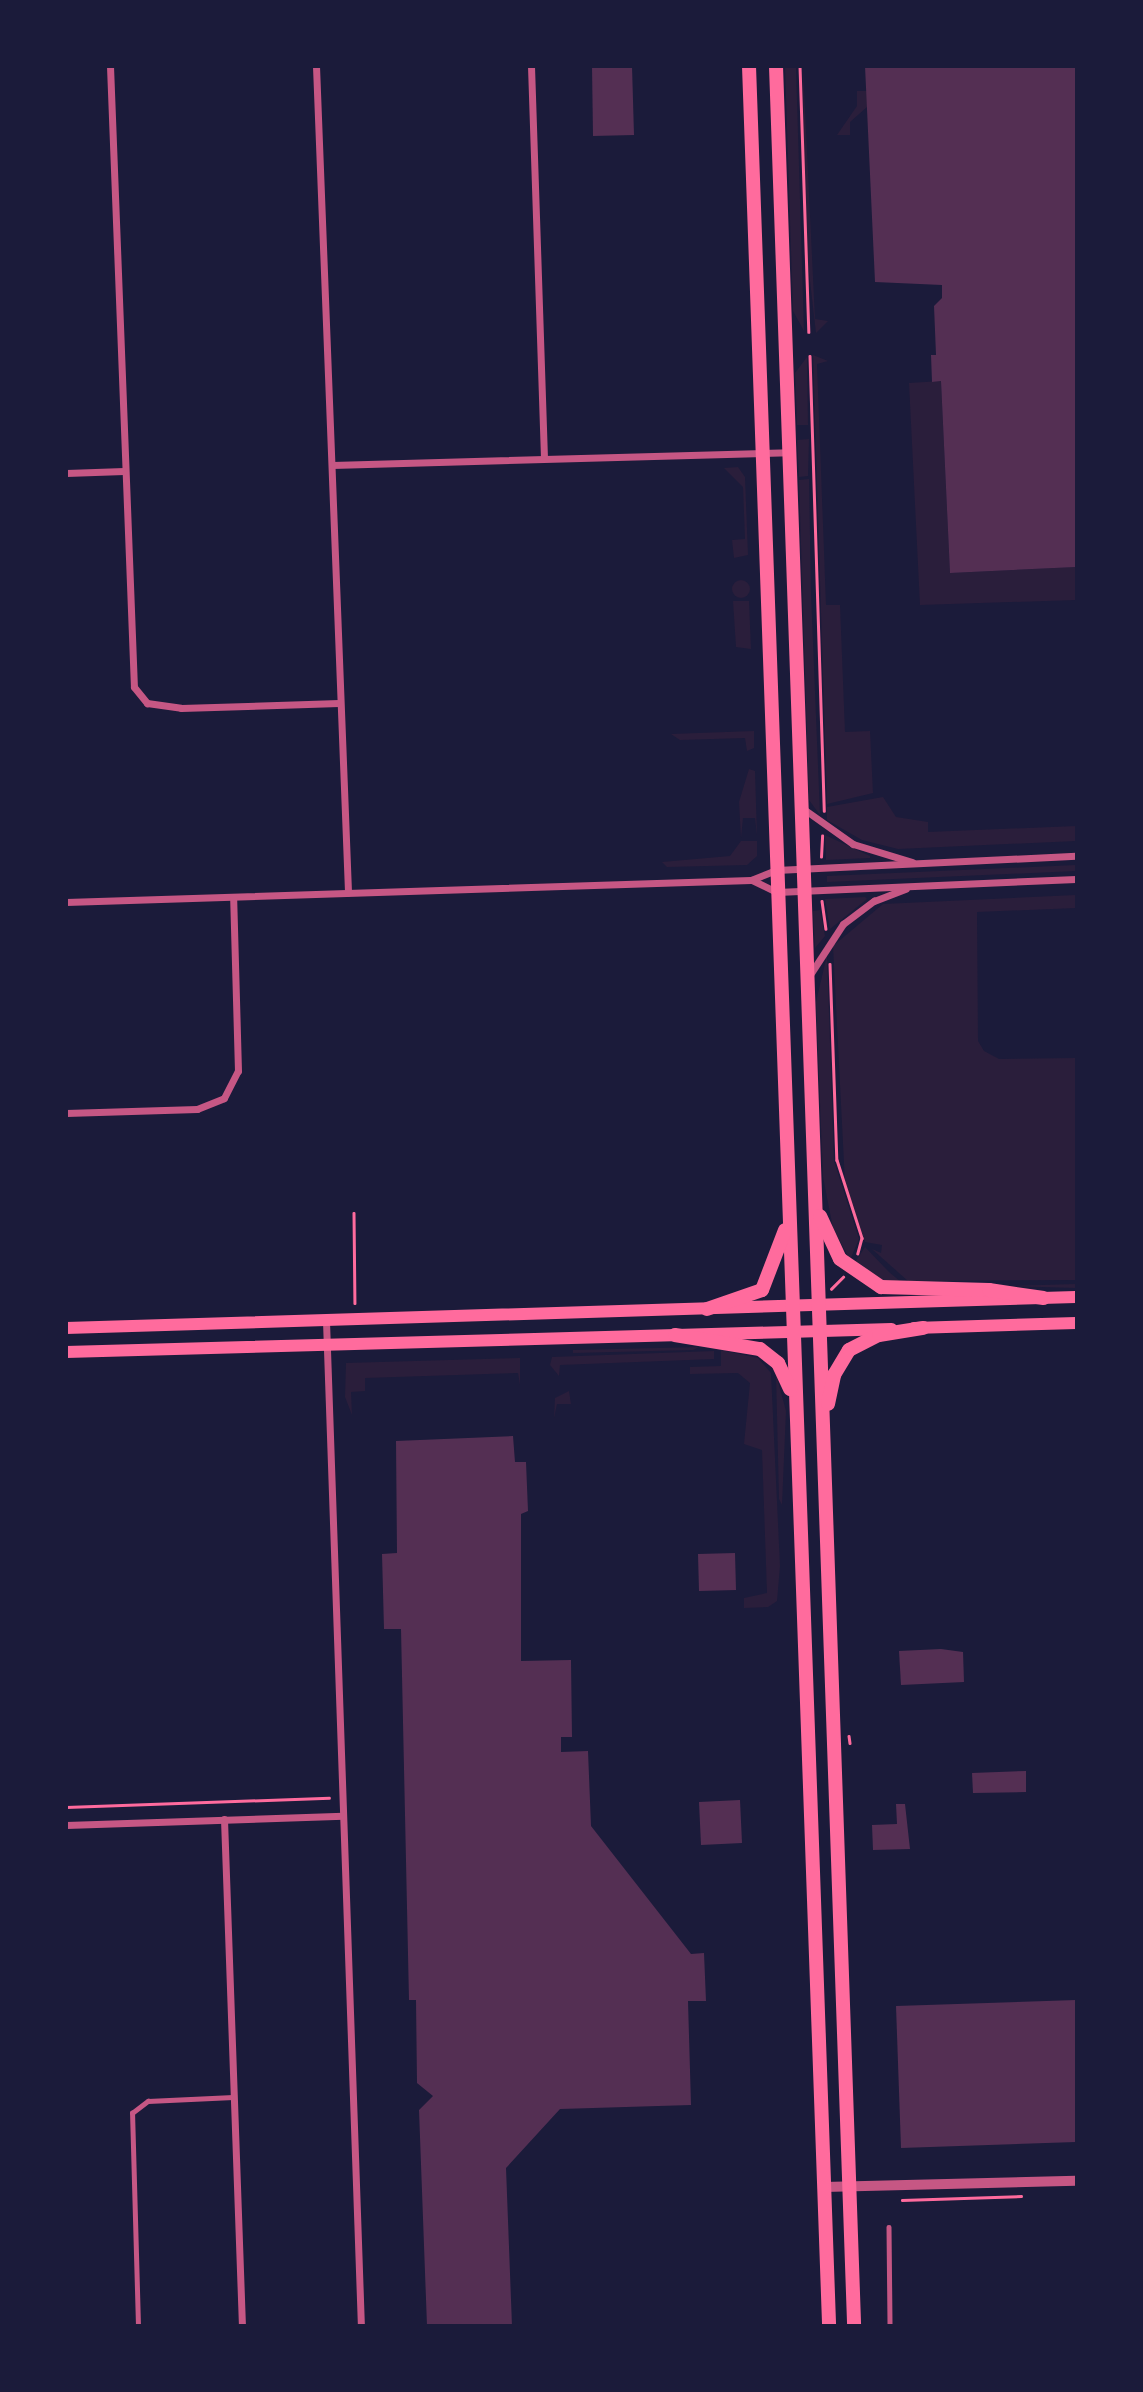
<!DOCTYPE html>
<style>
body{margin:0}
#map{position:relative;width:1143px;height:2392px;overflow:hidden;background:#1b1b3a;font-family:"Titillium Web",sans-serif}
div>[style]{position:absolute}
.green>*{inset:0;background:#2a1e3b}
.round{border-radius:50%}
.building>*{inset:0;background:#542f53}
.path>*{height:2.5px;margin:-1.25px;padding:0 1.25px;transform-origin:1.25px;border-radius:1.25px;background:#ff6b9d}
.service>*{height:4.5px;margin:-2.25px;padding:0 2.25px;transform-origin:2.25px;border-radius:2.25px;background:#c65784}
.minor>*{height:7px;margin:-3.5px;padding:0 3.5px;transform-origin:3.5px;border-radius:3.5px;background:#c65784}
.tertiary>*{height:10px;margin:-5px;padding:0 5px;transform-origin:5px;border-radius:5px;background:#c65784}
.secondary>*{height:12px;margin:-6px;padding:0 6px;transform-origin:6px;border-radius:6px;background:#ff6b9d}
.primary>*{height:14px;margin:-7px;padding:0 7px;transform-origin:7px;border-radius:7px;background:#ff6b9d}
span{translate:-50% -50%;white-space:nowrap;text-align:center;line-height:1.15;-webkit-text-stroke:5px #1b1b3a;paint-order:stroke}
.frame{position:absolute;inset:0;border:68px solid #1b1b3a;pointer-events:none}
</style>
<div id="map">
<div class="green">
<div style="clip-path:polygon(785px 67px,796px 67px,804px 331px,793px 311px)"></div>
<div style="clip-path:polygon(803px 67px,815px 319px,828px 321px,816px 333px,804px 229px)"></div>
<div style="clip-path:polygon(857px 91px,867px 91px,867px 107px,850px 122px,850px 135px,837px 135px,857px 106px)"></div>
<div style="clip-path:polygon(813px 355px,828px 361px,817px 364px,826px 605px,840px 605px,845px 732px,870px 731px,873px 793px,827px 804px)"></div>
<div style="clip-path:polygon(807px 357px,808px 425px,797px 425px,795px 373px)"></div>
<div style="clip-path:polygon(941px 381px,950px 573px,1076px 567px,1076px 600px,920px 605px,909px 383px)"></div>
<div style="clip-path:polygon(809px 439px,808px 476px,799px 477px,797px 440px)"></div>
<div style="clip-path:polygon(738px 467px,745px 477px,748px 555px,734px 558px,732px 540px,745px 539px,743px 487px,724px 468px)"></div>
<div style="clip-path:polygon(809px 479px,811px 593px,820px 815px,809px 800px,799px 480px)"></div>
<div class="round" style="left:732px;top:580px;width:18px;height:18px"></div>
<div style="clip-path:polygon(733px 601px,749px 601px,751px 649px,736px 647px)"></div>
<div style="clip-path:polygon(754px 731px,754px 748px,747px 751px,745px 738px,680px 740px,671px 734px)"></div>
<div style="clip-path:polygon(749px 769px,755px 771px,757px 836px,755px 818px,743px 818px,741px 838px,739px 802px)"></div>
<div style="clip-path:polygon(883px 797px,896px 817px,928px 822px,928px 832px,1076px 826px,1076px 841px,898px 849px,862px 840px,827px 820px,827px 807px)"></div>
<div style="clip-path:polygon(825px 835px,870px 856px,870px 858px,826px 860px)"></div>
<div style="clip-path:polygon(741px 841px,757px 841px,757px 856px,747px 865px,667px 867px,662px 862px,730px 856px)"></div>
<div style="clip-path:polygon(1076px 865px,1076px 871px,827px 882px,827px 876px)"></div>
<div style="clip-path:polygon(1076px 895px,1076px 908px,977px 912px,978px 1041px,984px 1051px,999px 1059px,1076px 1058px,1076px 1280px,908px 1281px,872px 1249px,881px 1253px,882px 1245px,865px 1242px,845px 1183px,833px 946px,883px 904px)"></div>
<div style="clip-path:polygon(865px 897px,867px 899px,830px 929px,825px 899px)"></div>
<div style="clip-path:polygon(820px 910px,825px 936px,815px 948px,813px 911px)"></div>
<div style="clip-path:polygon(827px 955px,834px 1161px,859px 1239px,850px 1260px,833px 1228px,823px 1177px,816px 1002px)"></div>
<div style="clip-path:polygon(865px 1247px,889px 1272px,901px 1282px,878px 1280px,854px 1264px)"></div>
<div style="clip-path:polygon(1076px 1284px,1076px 1288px,1005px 1286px)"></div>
<div style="clip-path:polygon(699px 1347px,693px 1350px,573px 1353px,573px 1350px)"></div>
<div style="clip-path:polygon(721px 1350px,758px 1358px,771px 1373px,780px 1566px,777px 1601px,768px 1607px,744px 1608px,744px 1598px,767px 1593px,762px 1450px,744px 1444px,750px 1383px,738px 1373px,690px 1374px,690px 1367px,721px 1366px)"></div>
<div style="clip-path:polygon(714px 1351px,714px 1359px,560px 1365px,559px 1376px,550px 1365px,552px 1357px)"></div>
<div style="clip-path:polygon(520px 1358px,520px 1385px,518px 1373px,365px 1378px,365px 1391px,351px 1392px,352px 1415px,345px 1397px,346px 1363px)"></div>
<div style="clip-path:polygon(776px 1374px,786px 1411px,782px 1505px,779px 1499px)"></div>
<div style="clip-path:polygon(569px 1391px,571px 1404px,557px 1404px,554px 1418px,555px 1398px)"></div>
</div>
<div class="building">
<div style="clip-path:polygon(592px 66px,632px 66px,634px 135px,593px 136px)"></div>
<div style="clip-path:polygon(865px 66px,1076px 66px,1076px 567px,950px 573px,941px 381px,932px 382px,931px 355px,936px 355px,934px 306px,942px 298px,942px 285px,875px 282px)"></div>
<div style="clip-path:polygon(513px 1436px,515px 1462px,526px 1462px,528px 1511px,521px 1514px,521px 1661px,571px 1660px,572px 1737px,561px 1737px,561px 1752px,588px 1751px,591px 1826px,691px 1954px,704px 1953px,706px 2001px,688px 2001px,691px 2105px,560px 2109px,506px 2168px,512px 2326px,427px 2326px,419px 2110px,433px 2096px,417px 2083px,416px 2000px,409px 2000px,401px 1629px,384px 1629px,382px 1554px,397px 1553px,396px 1441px)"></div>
<div style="clip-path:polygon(735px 1553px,736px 1590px,699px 1591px,698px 1554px)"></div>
<div style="clip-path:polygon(941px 1649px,963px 1652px,964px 1682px,901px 1685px,899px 1651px)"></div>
<div style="clip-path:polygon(1026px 1771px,1026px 1792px,973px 1793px,972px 1773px)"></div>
<div style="clip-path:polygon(740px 1800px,742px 1843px,701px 1845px,699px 1802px)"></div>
<div style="clip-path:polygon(896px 1804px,905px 1804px,910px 1849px,873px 1850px,872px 1825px,897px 1824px)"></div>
<div style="clip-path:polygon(1076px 2000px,1076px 2142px,901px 2148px,896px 2006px)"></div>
</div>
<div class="path">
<div style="left:800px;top:66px;width:266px;rotate:88.1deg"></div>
<div style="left:810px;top:356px;width:455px;rotate:88.2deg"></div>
<div style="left:821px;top:857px;width:21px;rotate:-87deg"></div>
<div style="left:822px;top:901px;width:28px;rotate:82deg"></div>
<div style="left:830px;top:964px;width:196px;rotate:88deg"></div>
<div style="left:837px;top:1160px;width:82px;rotate:72.2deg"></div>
<div style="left:862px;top:1238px;width:16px;rotate:105deg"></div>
<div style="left:354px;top:1213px;width:90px;rotate:89.4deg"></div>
<div style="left:831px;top:1289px;width:17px;rotate:-45deg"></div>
<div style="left:849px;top:1736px;width:7px;rotate:82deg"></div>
<div style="left:66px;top:1807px;width:263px;rotate:-2deg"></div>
<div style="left:902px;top:2200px;width:119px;rotate:-1.9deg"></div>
</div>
<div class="service">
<div style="left:889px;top:2227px;width:99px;rotate:89.4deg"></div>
<div style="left:138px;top:2326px;width:213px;rotate:-91.6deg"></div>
<div style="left:132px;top:2113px;width:20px;rotate:-37deg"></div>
<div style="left:148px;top:2101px;width:85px;rotate:-2.7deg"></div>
</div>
<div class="minor">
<div style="left:110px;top:66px;width:621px;rotate:87.79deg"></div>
<div style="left:134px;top:687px;width:21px;rotate:51deg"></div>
<div style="left:147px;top:703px;width:34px;rotate:8deg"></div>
<div style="left:181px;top:708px;width:158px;rotate:-1.8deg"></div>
<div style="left:316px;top:66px;width:827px;rotate:87.78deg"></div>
<div style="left:531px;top:66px;width:392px;rotate:88.1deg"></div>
<div style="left:332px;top:465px;width:457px;rotate:-1.6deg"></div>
<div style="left:66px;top:473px;width:58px;rotate:-2deg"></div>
<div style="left:805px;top:810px;width:59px;rotate:35.3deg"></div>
<div style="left:853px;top:844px;width:62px;rotate:17deg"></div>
<div style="left:752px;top:880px;width:28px;rotate:26deg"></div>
<div style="left:777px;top:892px;width:299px;rotate:-2.5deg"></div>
<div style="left:66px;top:902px;width:685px;rotate:-1.84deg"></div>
<div style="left:751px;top:880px;width:27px;rotate:-22deg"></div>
<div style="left:776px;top:870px;width:300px;rotate:-2.7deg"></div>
<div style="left:811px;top:973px;width:59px;rotate:-56.9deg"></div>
<div style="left:843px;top:924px;width:39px;rotate:-37deg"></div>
<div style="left:874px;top:901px;width:34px;rotate:-21deg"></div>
<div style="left:66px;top:1113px;width:131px;rotate:-1.7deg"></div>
<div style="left:197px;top:1109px;width:29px;rotate:-22deg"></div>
<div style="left:224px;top:1098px;width:30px;rotate:-63deg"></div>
<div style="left:238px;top:1071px;width:174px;rotate:-91.6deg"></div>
<div style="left:326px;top:1321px;width:1006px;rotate:88.01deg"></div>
<div style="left:224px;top:1819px;width:507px;rotate:87.97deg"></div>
<div style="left:66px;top:1825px;width:277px;rotate:-1.9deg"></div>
</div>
<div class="tertiary">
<div style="left:824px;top:2187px;width:252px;rotate:-1.4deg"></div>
</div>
<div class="secondary">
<div style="left:66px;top:1328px;width:1010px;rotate:-1.76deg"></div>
<div style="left:914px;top:1328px;width:162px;rotate:-1.8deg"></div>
<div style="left:66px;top:1352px;width:826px;rotate:-1.59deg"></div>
</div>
<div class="primary">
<div style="left:749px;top:66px;width:2261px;rotate:87.97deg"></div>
<div style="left:776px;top:66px;width:2261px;rotate:88.02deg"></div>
<div style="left:820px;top:1216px;width:47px;rotate:65.1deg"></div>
<div style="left:840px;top:1259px;width:50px;rotate:34.3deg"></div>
<div style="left:881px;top:1287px;width:108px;rotate:1.6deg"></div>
<div style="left:989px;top:1290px;width:55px;rotate:8.4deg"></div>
<div style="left:707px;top:1309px;width:58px;rotate:-19.1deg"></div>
<div style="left:762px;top:1290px;width:64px;rotate:-69deg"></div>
<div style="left:675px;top:1335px;width:86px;rotate:9.4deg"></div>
<div style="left:760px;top:1349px;width:23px;rotate:38deg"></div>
<div style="left:778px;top:1363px;width:29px;rotate:65deg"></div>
<div style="left:828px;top:1404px;width:30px;rotate:-78deg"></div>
<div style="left:834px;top:1375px;width:29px;rotate:-59deg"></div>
<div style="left:849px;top:1350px;width:34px;rotate:-27deg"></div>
<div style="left:879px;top:1335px;width:45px;rotate:-9deg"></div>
</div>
<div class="frame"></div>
</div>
